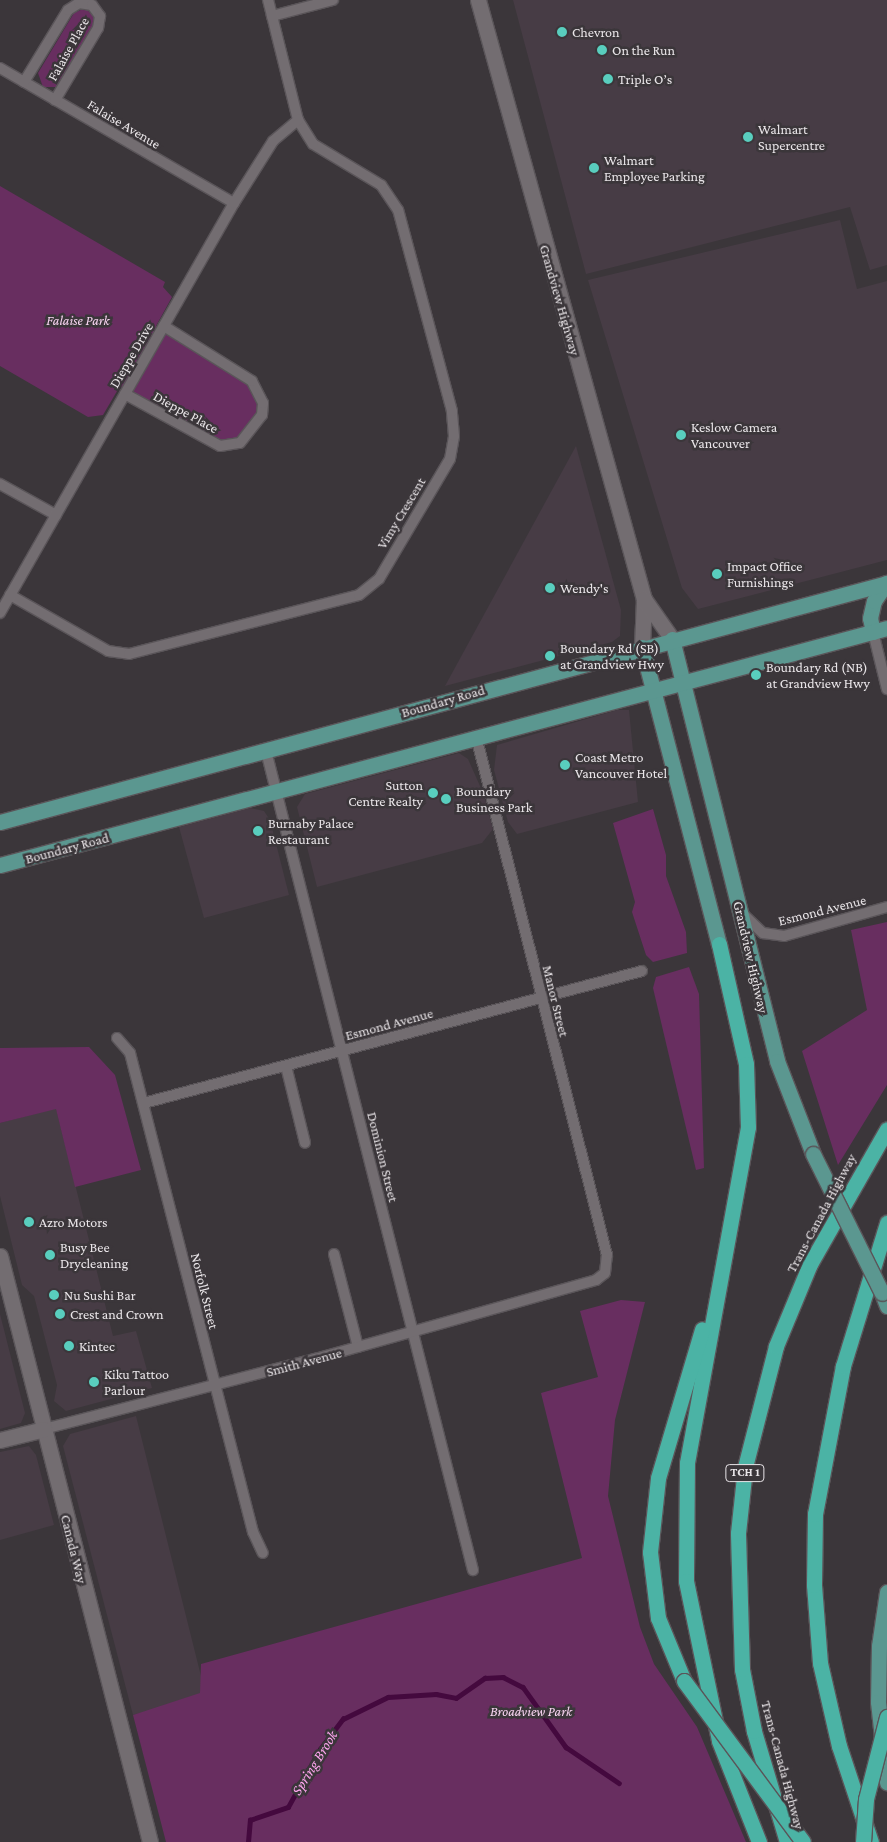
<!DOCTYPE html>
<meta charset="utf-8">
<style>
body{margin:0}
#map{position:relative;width:887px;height:1842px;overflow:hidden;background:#3b363a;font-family:"Crimson Pro",serif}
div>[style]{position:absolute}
.built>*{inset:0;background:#473c45}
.green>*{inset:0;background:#682e60}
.stream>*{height:4.5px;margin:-2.25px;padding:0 2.25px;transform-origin:2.25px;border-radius:2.25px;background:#44093e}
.roads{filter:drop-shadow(1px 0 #5a5559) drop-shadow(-1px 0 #5a5559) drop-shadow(0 1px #5a5559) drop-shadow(0 -1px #5a5559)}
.street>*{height:10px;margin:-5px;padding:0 5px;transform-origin:5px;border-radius:5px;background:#736d71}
.secondary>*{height:15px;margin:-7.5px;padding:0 7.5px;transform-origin:7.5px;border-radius:7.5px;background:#736d71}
.primary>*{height:15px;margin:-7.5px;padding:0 7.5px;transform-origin:7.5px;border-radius:7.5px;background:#5b9790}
.highway>*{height:15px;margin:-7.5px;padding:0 7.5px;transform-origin:7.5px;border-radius:7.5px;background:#4bb3a5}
.bridges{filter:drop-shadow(1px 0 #5a5559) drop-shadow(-1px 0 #5a5559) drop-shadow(0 1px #5a5559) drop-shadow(0 -1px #5a5559)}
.primary-bridge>*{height:15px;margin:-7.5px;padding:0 7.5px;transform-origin:7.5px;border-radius:7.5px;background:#5b9790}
.highway-bridge>*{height:15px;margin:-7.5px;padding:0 7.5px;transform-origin:7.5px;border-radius:7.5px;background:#4bb3a5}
.dots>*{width:14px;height:14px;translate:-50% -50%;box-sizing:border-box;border:2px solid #3b363a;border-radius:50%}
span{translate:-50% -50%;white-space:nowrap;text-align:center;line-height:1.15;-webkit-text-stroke:5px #3b363a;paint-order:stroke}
.shield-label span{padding:1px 4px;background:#3b363a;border:1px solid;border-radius:4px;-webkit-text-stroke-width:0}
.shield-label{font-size:12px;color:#eae6e9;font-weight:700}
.poi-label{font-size:14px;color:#eae6e9}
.left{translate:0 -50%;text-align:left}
.right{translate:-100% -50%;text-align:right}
.street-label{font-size:14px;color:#eae6e9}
.park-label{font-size:14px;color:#fad5f3;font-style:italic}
.water-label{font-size:15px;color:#ffa6f0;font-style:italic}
</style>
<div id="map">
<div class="built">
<div style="clip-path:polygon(513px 0,887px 0,887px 265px,870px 270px,850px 207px,586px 274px)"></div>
<div style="clip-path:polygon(840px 220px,857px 289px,887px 281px,887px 560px,698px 609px,682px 588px,588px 280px)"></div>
<div style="clip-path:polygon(576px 446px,621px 610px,620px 636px,612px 642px,445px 686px)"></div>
<div style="clip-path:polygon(617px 710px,629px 710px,638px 802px,517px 834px,508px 822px,494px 770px,497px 745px)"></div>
<div style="clip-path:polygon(459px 753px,468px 759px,484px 795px,493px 829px,482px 843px,317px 887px,297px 807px,305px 794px)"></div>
<div style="clip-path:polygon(250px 808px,264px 811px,270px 820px,289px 895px,204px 918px,179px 827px)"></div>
<div style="clip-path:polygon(56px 1108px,113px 1336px,136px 1331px,152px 1388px,66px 1411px,54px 1401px,57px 1385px,34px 1296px,22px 1285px,0 1196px,0 1123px)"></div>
<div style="clip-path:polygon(0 1314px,25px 1413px,21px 1423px,0 1429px)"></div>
<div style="clip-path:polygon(136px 1416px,206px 1696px,133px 1715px,63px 1446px,70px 1434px)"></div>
<div style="clip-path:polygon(29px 1446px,36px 1455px,54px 1525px,0 1540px,0 1452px)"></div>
</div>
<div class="green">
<div style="clip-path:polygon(85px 8px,95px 17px,94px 23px,61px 82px,56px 87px,43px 87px,38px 73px,74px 13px)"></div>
<div style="clip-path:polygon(0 186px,165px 282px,163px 287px,172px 297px,156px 326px,250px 383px,258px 399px,257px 411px,244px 433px,232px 440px,215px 440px,120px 386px,103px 415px,88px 417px,0 366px)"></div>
<div style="clip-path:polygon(653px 809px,666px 855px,666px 876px,686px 932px,687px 953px,653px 962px,646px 955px,632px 912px,635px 902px,613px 823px)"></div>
<div style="clip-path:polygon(887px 922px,887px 1085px,838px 1165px,802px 1051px,867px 1010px,851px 930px)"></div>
<div style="clip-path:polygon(689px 967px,699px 994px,704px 1168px,696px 1170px,653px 988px,656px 977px)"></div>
<div style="clip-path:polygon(89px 1047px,115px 1075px,141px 1170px,75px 1187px,56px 1109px,0 1123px,0 1048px)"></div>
<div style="clip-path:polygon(621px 1300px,645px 1302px,615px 1420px,608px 1496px,640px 1627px,654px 1664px,697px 1727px,746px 1842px,166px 1842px,133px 1715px,200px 1693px,201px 1664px,582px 1558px,541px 1393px,598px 1377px,580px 1311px)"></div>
</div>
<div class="stream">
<div style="left:248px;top:1842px;width:22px;rotate:-85deg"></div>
<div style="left:250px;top:1820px;width:40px;rotate:-18.9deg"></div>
<div style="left:288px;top:1807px;width:66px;rotate:-61.1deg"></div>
<div style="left:320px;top:1749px;width:38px;rotate:-53deg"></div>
<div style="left:343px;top:1719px;width:50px;rotate:-26.1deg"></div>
<div style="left:388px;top:1697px;width:48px;rotate:-3.6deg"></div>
<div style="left:436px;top:1694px;width:20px;rotate:11deg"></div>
<div style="left:456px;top:1698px;width:35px;rotate:-35deg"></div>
<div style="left:485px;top:1678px;width:18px;rotate:-3deg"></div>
<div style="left:503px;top:1677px;width:22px;rotate:27deg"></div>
<div style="left:523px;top:1687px;width:74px;rotate:54.4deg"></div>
<div style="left:566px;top:1747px;width:64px;rotate:34.2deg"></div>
</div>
<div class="roads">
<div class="street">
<div style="left:272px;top:16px;width:63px;rotate:-14.7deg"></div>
<div style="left:0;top:68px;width:270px;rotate:30deg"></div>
<div style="left:24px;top:82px;width:84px;rotate:-58.6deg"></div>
<div style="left:68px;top:10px;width:13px;rotate:-32deg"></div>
<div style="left:79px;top:3px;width:13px;rotate:9deg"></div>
<div style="left:92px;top:5px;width:14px;rotate:54deg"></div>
<div style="left:100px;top:16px;width:12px;rotate:99deg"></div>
<div style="left:98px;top:28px;width:84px;rotate:120.8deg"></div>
<div style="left:125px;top:394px;width:108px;rotate:28.7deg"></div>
<div style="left:220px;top:446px;width:20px;rotate:-9deg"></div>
<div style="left:240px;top:443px;width:36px;rotate:-52deg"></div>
<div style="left:262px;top:415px;width:12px;rotate:-85deg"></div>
<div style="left:263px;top:403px;width:25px;rotate:-117deg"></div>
<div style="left:252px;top:381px;width:104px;rotate:-148deg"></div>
<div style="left:0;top:484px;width:64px;rotate:29deg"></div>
<div style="left:10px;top:595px;width:113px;rotate:29.7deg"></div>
<div style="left:108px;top:651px;width:21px;rotate:8deg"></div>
<div style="left:129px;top:654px;width:237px;rotate:-14.4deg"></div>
<div style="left:359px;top:595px;width:26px;rotate:-39deg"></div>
<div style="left:379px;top:579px;width:139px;rotate:-59.4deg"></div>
<div style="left:450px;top:459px;width:23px;rotate:-80deg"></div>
<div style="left:454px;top:436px;width:25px;rotate:-95deg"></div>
<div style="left:452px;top:411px;width:208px;rotate:-105deg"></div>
<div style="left:398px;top:210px;width:30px;rotate:-124deg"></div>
<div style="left:381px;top:185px;width:79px;rotate:-148.9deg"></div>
<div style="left:313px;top:144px;width:28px;rotate:-122deg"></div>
<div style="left:298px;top:120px;width:124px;rotate:-104deg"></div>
<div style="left:0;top:613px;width:472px;rotate:-60.3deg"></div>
<div style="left:234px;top:203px;width:73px;rotate:-57.8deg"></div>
<div style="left:273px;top:141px;width:33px;rotate:-40deg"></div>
<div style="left:873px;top:632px;width:59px;rotate:76.2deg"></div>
<div style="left:266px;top:751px;width:845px;rotate:75.82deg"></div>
<div style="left:742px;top:913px;width:29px;rotate:44deg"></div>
<div style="left:763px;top:933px;width:21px;rotate:8deg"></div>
<div style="left:784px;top:936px;width:107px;rotate:-15.7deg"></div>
<div style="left:117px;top:1038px;width:20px;rotate:49deg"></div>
<div style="left:130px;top:1053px;width:495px;rotate:75.6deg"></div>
<div style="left:253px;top:1532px;width:23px;rotate:65deg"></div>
<div style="left:286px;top:1066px;width:79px;rotate:76.1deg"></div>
<div style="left:144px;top:1103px;width:515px;rotate:-14.85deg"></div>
<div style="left:334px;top:1254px;width:96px;rotate:75.5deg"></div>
<div style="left:44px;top:1429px;width:280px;rotate:-14.5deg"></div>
<div style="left:315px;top:1359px;width:292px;rotate:-15.7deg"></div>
<div style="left:596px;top:1280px;width:11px;rotate:-38deg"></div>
<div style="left:605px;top:1273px;width:18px;rotate:-84deg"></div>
<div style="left:607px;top:1255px;width:535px;rotate:-104.17deg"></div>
</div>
<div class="secondary">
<div style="left:478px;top:0;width:622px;rotate:74.51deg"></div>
<div style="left:644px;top:599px;width:48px;rotate:92.4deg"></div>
<div style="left:644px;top:599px;width:49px;rotate:55deg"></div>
<div style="left:0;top:1256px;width:605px;rotate:75.64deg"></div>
<div style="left:0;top:1440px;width:45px;rotate:-14deg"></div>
</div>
<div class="primary">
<div style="left:873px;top:632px;width:14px;rotate:-102deg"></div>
<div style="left:870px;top:618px;width:17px;rotate:-77deg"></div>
<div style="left:874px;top:601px;width:22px;rotate:-56deg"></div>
<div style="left:672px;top:639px;width:435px;rotate:76deg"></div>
<div style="left:777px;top:1061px;width:100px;rotate:68.8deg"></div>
<div style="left:642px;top:647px;width:307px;rotate:75.5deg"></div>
<div style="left:0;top:822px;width:919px;rotate:-15.08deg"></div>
<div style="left:0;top:865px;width:918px;rotate:-14.96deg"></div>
<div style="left:882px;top:1293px;width:14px;rotate:69deg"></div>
<div style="left:887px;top:1592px;width:55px;rotate:98.4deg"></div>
<div style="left:879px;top:1646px;width:56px;rotate:91deg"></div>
<div style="left:878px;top:1702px;width:81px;rotate:83.6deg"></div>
</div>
<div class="highway">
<div style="left:719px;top:944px;width:123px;rotate:77.3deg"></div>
<div style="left:746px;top:1064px;width:63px;rotate:88.2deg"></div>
<div style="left:748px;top:1127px;width:341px;rotate:100.3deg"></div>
<div style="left:687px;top:1463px;width:118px;rotate:90.5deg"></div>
<div style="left:686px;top:1581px;width:163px;rotate:78.3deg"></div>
<div style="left:719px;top:1741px;width:109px;rotate:68.4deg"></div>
<div style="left:684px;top:1681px;width:68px;rotate:-112.4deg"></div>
<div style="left:658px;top:1618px;width:66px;rotate:-96.9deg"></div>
<div style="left:650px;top:1552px;width:74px;rotate:-83.8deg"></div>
<div style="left:658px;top:1478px;width:155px;rotate:-73.5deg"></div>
<div style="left:787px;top:1842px;width:116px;rotate:-106.6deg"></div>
<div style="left:754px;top:1731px;width:63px;rotate:-101deg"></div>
<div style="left:742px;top:1669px;width:136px;rotate:-91.7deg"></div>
<div style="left:738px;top:1533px;width:66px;rotate:-83.9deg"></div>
<div style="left:745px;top:1467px;width:125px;rotate:-75.6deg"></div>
<div style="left:776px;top:1346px;width:89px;rotate:-67.5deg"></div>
<div style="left:810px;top:1264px;width:155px;rotate:-60.3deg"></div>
<div style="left:871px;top:1842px;width:101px;rotate:-108.4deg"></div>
<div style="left:839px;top:1746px;width:85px;rotate:-102.9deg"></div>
<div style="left:820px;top:1663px;width:78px;rotate:-94.4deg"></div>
<div style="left:814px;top:1585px;width:71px;rotate:-89.2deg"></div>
<div style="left:815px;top:1514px;width:151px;rotate:-79.3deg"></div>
<div style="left:843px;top:1366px;width:150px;rotate:-72.9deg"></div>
</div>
</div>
<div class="bridges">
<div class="primary-bridge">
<div style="left:813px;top:1154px;width:155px;rotate:63.6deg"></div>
</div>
<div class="highway-bridge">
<div style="left:684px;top:1681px;width:200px;rotate:53.5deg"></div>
<div style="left:863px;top:1842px;width:43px;rotate:-86deg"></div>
<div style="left:866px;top:1799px;width:85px;rotate:-75.6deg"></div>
</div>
</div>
<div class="dots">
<div style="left:562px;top:32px;background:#59cebe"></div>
<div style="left:602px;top:50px;background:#59cebe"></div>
<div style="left:608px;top:79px;background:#59cebe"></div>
<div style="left:748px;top:137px;background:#59cebe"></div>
<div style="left:594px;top:168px;background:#59cebe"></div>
<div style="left:681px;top:435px;background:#59cebe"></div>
<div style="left:717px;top:574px;background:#59cebe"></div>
<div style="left:550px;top:588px;background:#59cebe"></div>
<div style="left:550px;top:656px;background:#59cebe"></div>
<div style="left:756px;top:675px;background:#59cebe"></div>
<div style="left:565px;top:765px;background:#59cebe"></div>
<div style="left:433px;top:793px;background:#59cebe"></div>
<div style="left:446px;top:799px;background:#59cebe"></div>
<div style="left:258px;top:831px;background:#59cebe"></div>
<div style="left:29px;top:1222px;background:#59cebe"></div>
<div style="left:50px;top:1255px;background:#59cebe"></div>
<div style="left:54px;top:1295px;background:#59cebe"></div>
<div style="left:60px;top:1314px;background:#59cebe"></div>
<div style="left:69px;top:1346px;background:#59cebe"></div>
<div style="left:94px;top:1382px;background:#59cebe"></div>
</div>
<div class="shield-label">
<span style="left:745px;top:1473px">TCH 1</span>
</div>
<div class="poi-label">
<span class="left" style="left:572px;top:32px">Chevron</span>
<span class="left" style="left:612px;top:50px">On the Run</span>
<span class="left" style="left:618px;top:79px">Triple O’s</span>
<span class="left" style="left:758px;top:137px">Walmart<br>Supercentre</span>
<span class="left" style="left:604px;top:168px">Walmart<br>Employee Parking</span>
<span class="left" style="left:691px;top:435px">Keslow Camera<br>Vancouver</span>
<span class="left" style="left:727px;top:574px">Impact Office<br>Furnishings</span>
<span class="left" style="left:560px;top:588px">Wendy's</span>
<span class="left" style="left:560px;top:656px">Boundary Rd (SB)<br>at Grandview Hwy</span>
<span class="left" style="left:766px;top:675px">Boundary Rd (NB)<br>at Grandview Hwy</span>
<span class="left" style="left:575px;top:765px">Coast Metro<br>Vancouver Hotel</span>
<span class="right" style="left:423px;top:793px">Sutton<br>Centre Realty</span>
<span class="left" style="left:456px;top:799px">Boundary<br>Business Park</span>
<span class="left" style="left:268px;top:831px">Burnaby Palace<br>Restaurant</span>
<span class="left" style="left:39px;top:1222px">Azro Motors</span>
<span class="left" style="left:60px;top:1255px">Busy Bee<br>Drycleaning</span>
<span class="left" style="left:64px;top:1295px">Nu Sushi Bar</span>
<span class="left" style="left:70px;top:1314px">Crest and Crown</span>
<span class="left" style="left:79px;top:1346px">Kintec</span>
<span class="left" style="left:104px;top:1382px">Kiku Tattoo<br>Parlour</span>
</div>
<div class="street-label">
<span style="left:68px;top:49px;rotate:-61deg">Falaise Place</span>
<span style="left:124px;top:124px;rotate:31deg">Falaise Avenue</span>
<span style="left:560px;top:300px;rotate:74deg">Grandview Highway</span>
<span style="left:131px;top:355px;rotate:-60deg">Dieppe Drive</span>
<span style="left:186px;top:412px;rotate:29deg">Dieppe Place</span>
<span style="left:401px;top:513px;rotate:-59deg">Vimy Crescent</span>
<span style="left:443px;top:701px;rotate:-16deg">Boundary Road</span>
<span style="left:67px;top:848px;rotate:-15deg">Boundary Road</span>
<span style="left:822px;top:910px;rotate:-14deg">Esmond Avenue</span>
<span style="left:751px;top:957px;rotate:77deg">Grandview Highway</span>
<span style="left:556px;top:1001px;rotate:76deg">Manor Street</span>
<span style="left:389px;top:1024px;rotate:-15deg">Esmond Avenue</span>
<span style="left:383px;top:1157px;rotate:76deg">Dominion Street</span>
<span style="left:821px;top:1213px;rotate:-62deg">Trans-Canada Highway</span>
<span style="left:205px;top:1291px;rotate:76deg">Norfolk Street</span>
<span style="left:304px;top:1362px;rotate:-15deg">Smith Avenue</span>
<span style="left:74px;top:1549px;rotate:76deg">Canada Way</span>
<span style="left:783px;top:1765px;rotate:75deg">Trans-Canada Highway</span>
</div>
<div class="park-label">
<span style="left:78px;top:320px">Falaise Park</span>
<span style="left:531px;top:1711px">Broadview Park</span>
</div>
<div class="water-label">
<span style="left:315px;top:1763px;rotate:-58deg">Spring Brook</span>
</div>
</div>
